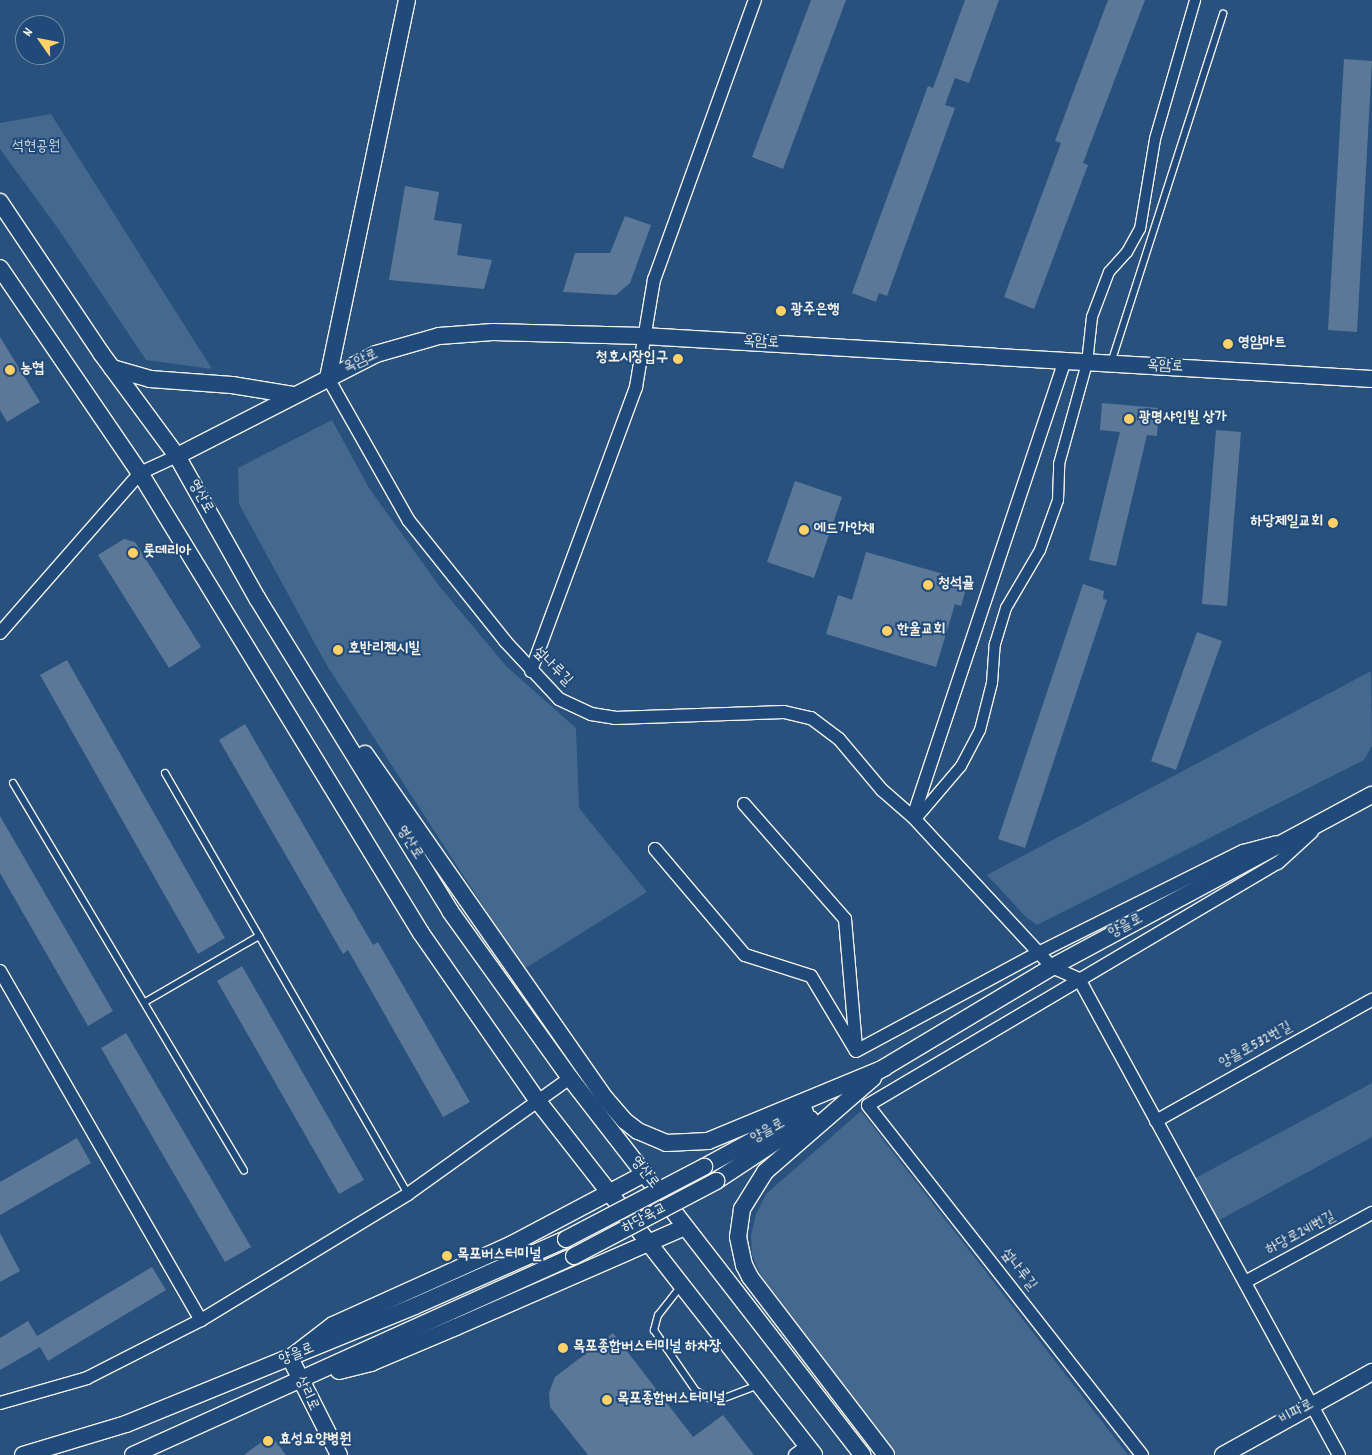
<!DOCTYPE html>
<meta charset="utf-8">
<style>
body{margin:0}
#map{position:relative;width:1372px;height:1455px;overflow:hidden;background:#28517e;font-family:Dekko,"Poor Story",sans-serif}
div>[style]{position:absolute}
.green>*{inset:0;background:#45688e}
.building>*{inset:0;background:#5b7899}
.roads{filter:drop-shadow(1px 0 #f4f1e8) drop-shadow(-1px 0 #f4f1e8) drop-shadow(0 1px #f4f1e8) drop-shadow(0 -1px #f4f1e8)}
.service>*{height:6px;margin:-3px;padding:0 3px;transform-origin:3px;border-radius:3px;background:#1f4a7a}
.pedestrian>*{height:10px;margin:-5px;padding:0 5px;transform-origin:5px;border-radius:5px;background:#1f4a7a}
.minor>*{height:12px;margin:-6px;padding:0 6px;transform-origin:6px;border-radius:6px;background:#1f4a7a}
.tertiary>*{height:16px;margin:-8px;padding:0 8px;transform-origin:8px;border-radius:8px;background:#1f4a7a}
.bridges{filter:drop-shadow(1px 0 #f4f1e8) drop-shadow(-1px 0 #f4f1e8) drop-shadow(0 1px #f4f1e8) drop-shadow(0 -1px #f4f1e8)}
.tertiary-bridge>*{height:16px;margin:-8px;padding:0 8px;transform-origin:8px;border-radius:8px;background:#1f4a7a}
.dots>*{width:14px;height:14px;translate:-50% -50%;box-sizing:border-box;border:2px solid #1f4a7a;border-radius:50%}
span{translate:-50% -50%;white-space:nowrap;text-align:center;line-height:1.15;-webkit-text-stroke:4px #1f4a7a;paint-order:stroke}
.park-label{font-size:15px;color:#dadcda}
.poi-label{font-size:15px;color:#f4f1e8;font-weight:700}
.left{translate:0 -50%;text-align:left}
.right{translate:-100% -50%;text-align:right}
.street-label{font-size:15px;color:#f4f1e8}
.north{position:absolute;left:15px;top:15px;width:50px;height:50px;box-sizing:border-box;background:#1f4a7a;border:1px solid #748da6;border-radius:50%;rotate:303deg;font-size:14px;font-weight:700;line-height:20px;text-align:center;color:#f4f1e8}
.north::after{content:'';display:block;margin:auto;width:18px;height:22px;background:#ffd166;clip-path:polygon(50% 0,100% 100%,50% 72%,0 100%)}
</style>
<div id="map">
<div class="green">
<div style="clip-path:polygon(51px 114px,212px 369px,146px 360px,59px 230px,0 149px,0 123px)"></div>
<div style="clip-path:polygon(332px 420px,369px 488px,440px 587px,506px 666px,576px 728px,579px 808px,647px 892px,524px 969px,326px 664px,239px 504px,238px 468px)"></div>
<div style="clip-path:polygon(1371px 671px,1372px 746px,1364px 760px,1037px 925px,1026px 917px,987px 875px)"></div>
<div style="clip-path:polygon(1372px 1083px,1372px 1137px,1212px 1224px,1190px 1181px)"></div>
<div style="clip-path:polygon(861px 1111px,1128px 1455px,896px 1455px,760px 1274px,752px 1255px,751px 1235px,756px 1214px,766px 1194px)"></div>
</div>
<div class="building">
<div style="clip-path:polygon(811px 0,846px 0,783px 169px,752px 157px)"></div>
<div style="clip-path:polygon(965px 0,999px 0,969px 83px,955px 78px,945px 105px,955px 108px,887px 296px,879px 293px,876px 302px,852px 293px,928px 86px,933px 88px)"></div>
<div style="clip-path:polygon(1108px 0,1145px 0,1083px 163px,1088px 165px,1034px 309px,1004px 297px,1061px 143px,1055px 141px)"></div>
<div style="clip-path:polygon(1344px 59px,1372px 61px,1357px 332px,1328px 330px)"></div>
<div style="clip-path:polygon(405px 186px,439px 192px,434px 220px,462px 224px,457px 255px,492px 260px,484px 289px,389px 280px)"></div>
<div style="clip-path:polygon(625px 216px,651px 225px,630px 283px,616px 295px,563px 292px,575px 253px,610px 253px)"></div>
<div style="clip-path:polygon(0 337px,40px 402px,7px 422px,0 410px)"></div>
<div style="clip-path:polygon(1102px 403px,1159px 408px,1157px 436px,1147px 435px,1116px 566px,1089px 560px,1120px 432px,1100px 430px)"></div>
<div style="clip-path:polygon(1216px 430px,1241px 432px,1227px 606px,1202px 604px)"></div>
<div style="clip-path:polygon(795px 481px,842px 497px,814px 578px,767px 562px)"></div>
<div style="clip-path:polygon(124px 539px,135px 542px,201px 647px,169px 668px,98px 555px)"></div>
<div style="clip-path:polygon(866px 552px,968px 581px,961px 606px,955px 604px,936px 667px,826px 634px,838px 595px,852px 600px)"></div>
<div style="clip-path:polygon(1083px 584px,1104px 591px,1103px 599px,1107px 600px,1025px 848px,998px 839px)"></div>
<div style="clip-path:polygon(1197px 632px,1222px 641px,1176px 770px,1151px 761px)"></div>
<div style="clip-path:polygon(67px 660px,225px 938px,198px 954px,40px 675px)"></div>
<div style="clip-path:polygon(245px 724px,373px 945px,378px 942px,470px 1102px,443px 1117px,348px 950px,343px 954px,219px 740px)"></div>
<div style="clip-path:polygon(0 816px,113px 1011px,88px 1026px,0 873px)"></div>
<div style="clip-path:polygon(242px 966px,364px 1180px,339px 1194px,217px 981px)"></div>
<div style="clip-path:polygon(126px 1033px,251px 1247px,225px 1262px,101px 1048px)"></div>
<div style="clip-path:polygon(77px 1138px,91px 1163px,0 1215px,0 1182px)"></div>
<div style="clip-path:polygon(0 1233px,20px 1271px,0 1282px)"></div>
<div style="clip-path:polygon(152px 1267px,166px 1290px,48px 1361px,40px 1347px,0 1370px,0 1338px,28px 1321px,37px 1336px)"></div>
<div style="clip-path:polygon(613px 1333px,693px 1437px,723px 1415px,754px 1455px,588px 1455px,550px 1407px,549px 1393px,555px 1377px)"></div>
<div style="clip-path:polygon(271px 1435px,286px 1455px,244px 1455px)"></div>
</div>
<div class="roads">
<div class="service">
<div style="left:1111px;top:363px;width:367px;rotate:-72.2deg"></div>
<div style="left:165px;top:773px;width:486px;rotate:60deg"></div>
<div style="left:13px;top:783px;width:451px;rotate:59.2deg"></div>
<div style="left:145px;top:1002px;width:132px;rotate:-30.1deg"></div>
<div style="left:681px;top:1286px;width:37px;rotate:128deg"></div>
<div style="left:658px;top:1315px;width:16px;rotate:105deg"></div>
<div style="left:654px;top:1330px;width:74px;rotate:55.5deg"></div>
<div style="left:696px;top:1391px;width:17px;rotate:28deg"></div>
<div style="left:711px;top:1399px;width:11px"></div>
<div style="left:722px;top:1399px;width:40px;rotate:-21deg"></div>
</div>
<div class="pedestrian">
<div style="left:915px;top:820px;width:71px;rotate:-49.6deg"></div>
<div style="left:961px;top:766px;width:41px;rotate:-62.2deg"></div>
<div style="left:980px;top:730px;width:49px;rotate:-75.7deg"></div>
<div style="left:992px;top:683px;width:39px;rotate:-86deg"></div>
<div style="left:995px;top:644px;width:38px;rotate:-73deg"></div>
<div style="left:1006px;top:608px;width:67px;rotate:-59.6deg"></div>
<div style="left:1040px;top:550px;width:53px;rotate:-70.2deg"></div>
<div style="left:1058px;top:500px;width:36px;rotate:-88deg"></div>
<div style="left:1059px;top:464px;width:105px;rotate:-74.5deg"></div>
<div style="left:1087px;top:363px;width:46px;rotate:-83.8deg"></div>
<div style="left:1092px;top:317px;width:48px;rotate:-69.3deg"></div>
<div style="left:1109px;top:272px;width:27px;rotate:-48deg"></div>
<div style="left:1127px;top:252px;width:26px;rotate:-61deg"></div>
<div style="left:1140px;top:229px;width:91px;rotate:-80.5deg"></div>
<div style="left:1155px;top:139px;width:145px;rotate:-73.9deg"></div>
</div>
<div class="minor">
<div style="left:328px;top:378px;width:164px;rotate:60.5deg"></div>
<div style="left:409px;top:521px;width:154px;rotate:51.3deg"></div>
<div style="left:505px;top:641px;width:79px;rotate:47deg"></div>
<div style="left:559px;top:699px;width:35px;rotate:25deg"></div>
<div style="left:591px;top:714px;width:24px;rotate:9deg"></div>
<div style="left:615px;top:718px;width:169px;rotate:-2deg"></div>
<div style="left:784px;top:712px;width:28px;rotate:13deg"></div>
<div style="left:811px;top:718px;width:35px;rotate:37deg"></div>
<div style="left:839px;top:739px;width:67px;rotate:49.9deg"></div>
<div style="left:882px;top:790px;width:41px;rotate:41.1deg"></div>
<div style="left:913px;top:817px;width:205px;rotate:47.2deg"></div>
<div style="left:1052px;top:967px;width:30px;rotate:24deg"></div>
<div style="left:1079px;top:979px;width:542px;rotate:61.36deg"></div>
<div style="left:0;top:633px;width:213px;rotate:-48.8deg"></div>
<div style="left:140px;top:473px;width:41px;rotate:-24.7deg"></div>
<div style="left:531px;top:671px;width:303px;rotate:-69.7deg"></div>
<div style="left:636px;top:387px;width:109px;rotate:-80.5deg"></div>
<div style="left:654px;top:280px;width:298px;rotate:-70.2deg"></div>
<div style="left:744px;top:804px;width:153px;rotate:48.7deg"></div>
<div style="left:845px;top:919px;width:129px;rotate:85.1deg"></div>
<div style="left:913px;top:817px;width:481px;rotate:-71.6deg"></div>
<div style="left:655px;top:849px;width:139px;rotate:49.7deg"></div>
<div style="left:745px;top:955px;width:69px;rotate:17.7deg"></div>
<div style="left:811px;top:976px;width:87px;rotate:59deg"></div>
<div style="left:0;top:971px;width:403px;rotate:60.1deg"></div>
<div style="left:856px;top:1051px;width:207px;rotate:-28.3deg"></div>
<div style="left:1038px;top:953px;width:229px;rotate:-26.5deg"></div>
<div style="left:1243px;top:851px;width:34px;rotate:-15deg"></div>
<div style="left:1156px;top:1121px;width:248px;rotate:-29.3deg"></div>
<div style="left:1245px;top:1282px;width:145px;rotate:-28.5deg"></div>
<div style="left:0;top:1403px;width:91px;rotate:-16deg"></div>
<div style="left:87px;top:1378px;width:128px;rotate:-27deg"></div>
<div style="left:201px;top:1320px;width:242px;rotate:-31.3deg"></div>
<div style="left:408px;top:1194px;width:199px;rotate:-35.6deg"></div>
<div style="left:795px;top:1455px;width:15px;rotate:-37deg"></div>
<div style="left:1142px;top:1455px;width:444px;rotate:-128.1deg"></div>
<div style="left:868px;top:1105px;width:476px;rotate:-30.6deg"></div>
<div style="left:1278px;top:863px;width:46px;rotate:-42.4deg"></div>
</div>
<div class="tertiary">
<div style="left:0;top:202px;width:182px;rotate:56.2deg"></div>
<div style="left:101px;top:353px;width:128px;rotate:53.6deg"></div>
<div style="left:177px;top:456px;width:163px;rotate:60.6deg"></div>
<div style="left:257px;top:598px;width:368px;rotate:58.3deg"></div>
<div style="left:450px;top:911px;width:206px;rotate:54.3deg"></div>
<div style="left:570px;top:1078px;width:477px;rotate:52.2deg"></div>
<div style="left:0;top:268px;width:248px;rotate:55.7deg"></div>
<div style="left:140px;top:473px;width:539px;rotate:58.58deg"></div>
<div style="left:421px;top:933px;width:203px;rotate:55.2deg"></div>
<div style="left:537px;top:1100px;width:450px;rotate:52deg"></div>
<div style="left:112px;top:368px;width:40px;rotate:16deg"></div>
<div style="left:150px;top:379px;width:82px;rotate:4.2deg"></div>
<div style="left:232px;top:385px;width:63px;rotate:9.2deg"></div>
<div style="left:328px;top:378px;width:386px;rotate:-78.2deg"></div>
<div style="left:177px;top:456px;width:224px;rotate:-27.1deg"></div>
<div style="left:376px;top:354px;width:66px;rotate:-15.9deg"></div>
<div style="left:439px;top:336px;width:54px;rotate:-4.2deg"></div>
<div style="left:493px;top:332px;width:150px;rotate:1.5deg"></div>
<div style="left:643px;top:336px;width:730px;rotate:3.38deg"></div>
<div style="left:365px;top:754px;width:419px;rotate:55.1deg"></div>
<div style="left:605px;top:1098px;width:30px;rotate:49deg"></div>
<div style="left:625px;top:1121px;width:16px;rotate:38deg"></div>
<div style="left:638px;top:1131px;width:30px;rotate:23deg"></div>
<div style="left:666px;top:1143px;width:42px;rotate:-2.7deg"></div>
<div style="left:708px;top:1141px;width:191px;rotate:-22.5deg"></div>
<div style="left:875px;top:1073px;width:206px;rotate:-30.9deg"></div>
<div style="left:1052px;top:967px;width:363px;rotate:-28.3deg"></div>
<div style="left:873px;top:1078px;width:143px;rotate:139deg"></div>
<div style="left:765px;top:1172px;width:44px;rotate:121.9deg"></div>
<div style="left:742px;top:1209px;width:28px;rotate:98deg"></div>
<div style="left:738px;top:1237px;width:29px;rotate:78deg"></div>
<div style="left:744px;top:1265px;width:13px;rotate:63deg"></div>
<div style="left:750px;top:1277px;width:224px;rotate:52.6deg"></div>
<div style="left:704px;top:1167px;width:115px;rotate:-28.6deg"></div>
<div style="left:716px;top:1181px;width:113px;rotate:-33.4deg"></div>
<div style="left:339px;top:1371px;width:33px;rotate:-14deg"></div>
<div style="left:371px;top:1363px;width:92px;rotate:-23deg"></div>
<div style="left:456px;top:1327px;width:250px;rotate:-23.6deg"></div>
<div style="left:23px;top:1455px;width:108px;rotate:-16.8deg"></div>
<div style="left:126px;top:1424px;width:312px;rotate:-22.2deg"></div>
<div style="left:415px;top:1306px;width:165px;rotate:-23.9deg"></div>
<div style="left:133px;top:1455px;width:484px;rotate:-24.3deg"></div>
<div style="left:339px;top:1455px;width:109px;rotate:-116.8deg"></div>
<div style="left:290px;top:1358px;width:54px;rotate:-37.5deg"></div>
<div style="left:333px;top:1325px;width:196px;rotate:-24.3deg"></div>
<div style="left:512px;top:1244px;width:149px;rotate:-27.9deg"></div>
<div style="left:1223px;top:1455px;width:171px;rotate:-29.1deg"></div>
</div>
</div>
<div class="bridges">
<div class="tertiary-bridge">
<div style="left:566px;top:1239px;width:156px;rotate:-27.6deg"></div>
<div style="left:574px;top:1256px;width:161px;rotate:-27.8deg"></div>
</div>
</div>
<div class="dots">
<div style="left:781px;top:311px;background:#ffd166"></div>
<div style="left:1228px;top:344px;background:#ffd166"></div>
<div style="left:678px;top:359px;background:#ffd166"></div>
<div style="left:10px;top:370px;background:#ffd166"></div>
<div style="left:1129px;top:419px;background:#ffd166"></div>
<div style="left:1333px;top:523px;background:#ffd166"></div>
<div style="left:804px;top:530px;background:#ffd166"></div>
<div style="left:133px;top:553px;background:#ffd166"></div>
<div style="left:928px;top:585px;background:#ffd166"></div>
<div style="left:887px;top:631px;background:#ffd166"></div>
<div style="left:338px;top:650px;background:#ffd166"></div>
<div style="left:447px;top:1256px;background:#ffd166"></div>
<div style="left:563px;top:1348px;background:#ffd166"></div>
<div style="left:607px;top:1400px;background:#ffd166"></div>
<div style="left:268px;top:1441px;background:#ffd166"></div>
</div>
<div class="park-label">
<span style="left:36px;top:148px">석현공원</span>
</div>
<div class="poi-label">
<span class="left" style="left:791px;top:311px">광주은행</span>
<span class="left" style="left:1238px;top:344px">영암마트</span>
<span class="right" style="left:668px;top:359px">청호시장입구</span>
<span class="left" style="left:20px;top:370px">농협</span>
<span class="left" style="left:1139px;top:419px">광명샤인빌 상가</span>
<span class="right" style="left:1323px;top:523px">하당제일교회</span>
<span class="left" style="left:814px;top:530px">에드가안채</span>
<span class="left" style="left:143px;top:553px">롯데리아</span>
<span class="left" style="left:938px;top:585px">청석골</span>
<span class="left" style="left:897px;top:631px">한울교회</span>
<span class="left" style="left:348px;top:650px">호반리젠시빌</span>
<span class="left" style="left:457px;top:1256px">목포버스터미널</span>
<span class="left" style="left:573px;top:1348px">목포종합버스터미널 하차장</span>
<span class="left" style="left:617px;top:1400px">목포종합버스터미널</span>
<span class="left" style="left:279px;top:1441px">효성요양병원</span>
</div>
<div class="street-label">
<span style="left:761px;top:343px;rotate:3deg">옥암로</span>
<span style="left:361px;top:362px;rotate:-25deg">옥암로</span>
<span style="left:1165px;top:367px;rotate:3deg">옥암로</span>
<span style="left:200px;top:497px;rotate:61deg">영산로</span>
<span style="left:552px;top:667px;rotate:45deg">섶나루길</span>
<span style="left:409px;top:843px;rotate:58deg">영산로</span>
<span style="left:1126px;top:927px;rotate:-28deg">양을로</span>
<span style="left:1256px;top:1046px;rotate:-29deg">양을로532번길</span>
<span style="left:768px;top:1132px;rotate:-29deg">양을로</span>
<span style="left:644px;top:1173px;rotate:52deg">영산로</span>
<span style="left:645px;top:1219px;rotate:-28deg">하당육교</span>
<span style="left:1301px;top:1234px;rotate:-28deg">하당로241번길</span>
<span style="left:1018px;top:1270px;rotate:52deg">섶나루길</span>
<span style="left:297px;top:1355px;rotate:-22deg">양을로</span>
<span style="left:306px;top:1394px;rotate:65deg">상리로</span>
<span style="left:1297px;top:1413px;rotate:-29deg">비파로</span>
</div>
<div class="north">N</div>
</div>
